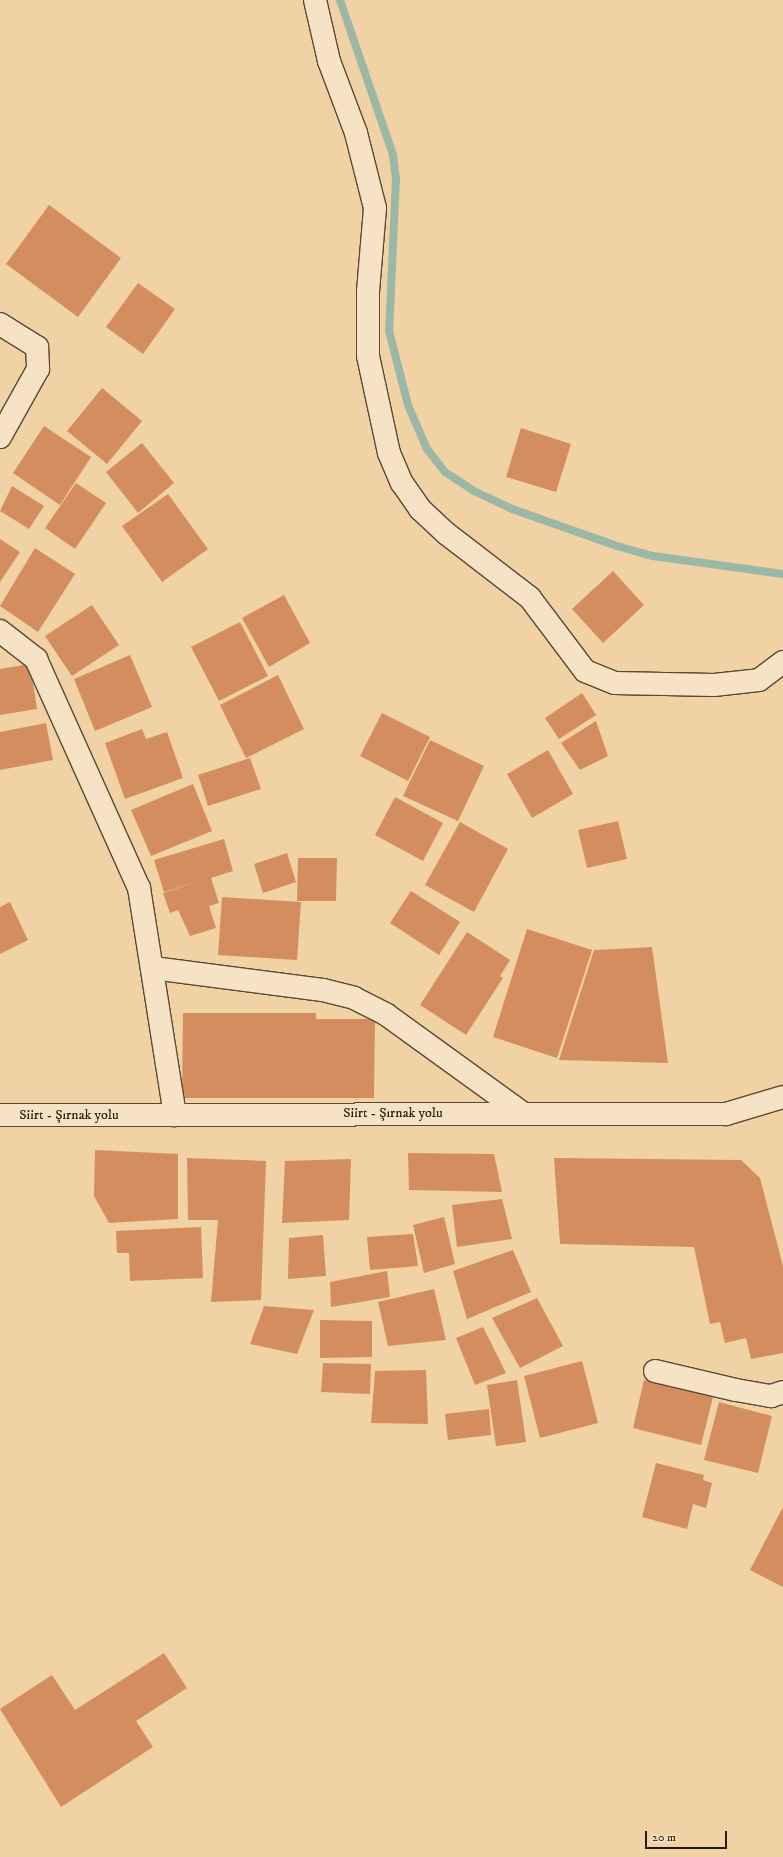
<!DOCTYPE html>
<meta charset="utf-8">
<style>
body{margin:0}
#map{position:relative;width:783px;height:1857px;overflow:hidden;background:#f1d2a5;font-family:"IM FELL DW Pica",serif}
div>[style]{position:absolute}
.stream>*{height:8px;margin:-4px;padding:0 4px;transform-origin:4px;border-radius:4px;background:#9bb8a6}
.building>*{inset:0;background:#d48d5e}
.roads{filter:drop-shadow(1px 0 #594832) drop-shadow(-1px 0 #594832) drop-shadow(0 1px #594832) drop-shadow(0 -1px #594832)}
.minor>*{height:22px;margin:-11px;padding:0 11px;transform-origin:11px;border-radius:11px;background:#f6e2c4}
.tertiary>*{height:22px;margin:-11px;padding:0 11px;transform-origin:11px;border-radius:11px;background:#f6e2c4}
span{translate:-50% -50%;white-space:nowrap;text-align:center;line-height:1.15;-webkit-text-stroke:3px #f6e2c4;paint-order:stroke}
.street-label{font-size:14px;color:#261a0b}
.scale{position:absolute;left:645px;top:1831px;width:82px;height:18px;box-sizing:border-box;border:2px solid #261a0b;border-top:0;padding-left:5px;font-size:12px;line-height:14px;white-space:nowrap;color:#261a0b;-webkit-text-stroke:3px #f6e2c4;paint-order:stroke}
</style>
<div id="map">
<div class="stream">
<div style="left:340px;top:0;width:164px;rotate:71.1deg"></div>
<div style="left:393px;top:155px;width:24px;rotate:83deg"></div>
<div style="left:396px;top:179px;width:152px;rotate:92.6deg"></div>
<div style="left:389px;top:331px;width:76px;rotate:75.6deg"></div>
<div style="left:408px;top:405px;width:48px;rotate:66.6deg"></div>
<div style="left:427px;top:449px;width:29px;rotate:52deg"></div>
<div style="left:445px;top:472px;width:35px;rotate:33deg"></div>
<div style="left:474px;top:491px;width:42px;rotate:25.3deg"></div>
<div style="left:512px;top:509px;width:111px;rotate:19.4deg"></div>
<div style="left:617px;top:546px;width:37px;rotate:16deg"></div>
<div style="left:653px;top:556px;width:131px;rotate:7.9deg"></div>
</div>
<div class="building">
<div style="clip-path:polygon(49px 205px,121px 258px,78px 317px,6px 264px)"></div>
<div style="clip-path:polygon(138px 283px,175px 309px,143px 354px,106px 327px)"></div>
<div style="clip-path:polygon(102px 388px,142px 421px,107px 464px,67px 431px)"></div>
<div style="clip-path:polygon(44px 426px,91px 457px,60px 505px,13px 473px)"></div>
<div style="clip-path:polygon(521px 428px,571px 444px,556px 492px,506px 477px)"></div>
<div style="clip-path:polygon(142px 443px,174px 483px,138px 513px,106px 472px)"></div>
<div style="clip-path:polygon(76px 483px,106px 503px,75px 549px,45px 528px)"></div>
<div style="clip-path:polygon(12px 486px,44px 506px,29px 529px,0 511px)"></div>
<div style="clip-path:polygon(168px 494px,208px 549px,162px 582px,122px 526px)"></div>
<div style="clip-path:polygon(0 539px,20px 552px,0 582px)"></div>
<div style="clip-path:polygon(35px 548px,75px 574px,38px 632px,0 606px)"></div>
<div style="clip-path:polygon(613px 571px,644px 605px,603px 643px,572px 609px)"></div>
<div style="clip-path:polygon(284px 595px,310px 643px,269px 667px,242px 618px)"></div>
<div style="clip-path:polygon(92px 605px,119px 645px,72px 676px,45px 636px)"></div>
<div style="clip-path:polygon(240px 622px,268px 676px,219px 701px,191px 647px)"></div>
<div style="clip-path:polygon(130px 655px,152px 707px,95px 731px,74px 679px)"></div>
<div style="clip-path:polygon(30px 664px,37px 709px,0 715px,0 669px)"></div>
<div style="clip-path:polygon(278px 675px,304px 729px,246px 758px,220px 705px)"></div>
<div style="clip-path:polygon(582px 693px,596px 715px,559px 739px,545px 718px)"></div>
<div style="clip-path:polygon(382px 713px,430px 737px,408px 781px,360px 756px)"></div>
<div style="clip-path:polygon(596px 721px,608px 756px,580px 770px,561px 743px)"></div>
<div style="clip-path:polygon(46px 723px,53px 760px,0 770px,0 732px)"></div>
<div style="clip-path:polygon(142px 729px,146px 739px,167px 732px,183px 778px,125px 799px,105px 743px)"></div>
<div style="clip-path:polygon(430px 740px,484px 766px,458px 821px,403px 796px)"></div>
<div style="clip-path:polygon(548px 750px,573px 794px,532px 818px,507px 774px)"></div>
<div style="clip-path:polygon(250px 758px,261px 789px,208px 806px,198px 775px)"></div>
<div style="clip-path:polygon(193px 784px,212px 831px,151px 856px,131px 810px)"></div>
<div style="clip-path:polygon(395px 797px,443px 823px,423px 861px,375px 835px)"></div>
<div style="clip-path:polygon(618px 821px,627px 859px,587px 868px,578px 830px)"></div>
<div style="clip-path:polygon(460px 822px,508px 849px,474px 912px,425px 885px)"></div>
<div style="clip-path:polygon(224px 839px,233px 871px,211px 878px,219px 903px,209px 906px,216px 928px,190px 936px,178px 910px,170px 913px,163px 893px,206px 879px,164px 892px,154px 860px)"></div>
<div style="clip-path:polygon(287px 853px,296px 882px,263px 893px,254px 864px)"></div>
<div style="clip-path:polygon(298px 858px,337px 858px,336px 901px,297px 901px)"></div>
<div style="clip-path:polygon(411px 891px,460px 922px,439px 955px,390px 923px)"></div>
<div style="clip-path:polygon(222px 897px,301px 902px,297px 960px,218px 955px)"></div>
<div style="clip-path:polygon(10px 902px,28px 940px,0 954px,0 907px)"></div>
<div style="clip-path:polygon(527px 929px,592px 950px,557px 1058px,493px 1037px)"></div>
<div style="clip-path:polygon(467px 932px,510px 960px,500px 976px,503px 978px,466px 1035px,420px 1005px)"></div>
<div style="clip-path:polygon(652px 947px,668px 1063px,559px 1060px,594px 950px)"></div>
<div style="clip-path:polygon(183px 1013px,316px 1013px,316px 1019px,375px 1019px,374px 1098px,182px 1098px)"></div>
<div style="clip-path:polygon(95px 1150px,178px 1154px,178px 1219px,109px 1223px,94px 1196px)"></div>
<div style="clip-path:polygon(408px 1153px,494px 1154px,502px 1192px,409px 1190px)"></div>
<div style="clip-path:polygon(187px 1158px,266px 1161px,261px 1300px,211px 1302px,218px 1220px,188px 1220px)"></div>
<div style="clip-path:polygon(554px 1158px,741px 1160px,760px 1178px,783px 1266px,783px 1353px,751px 1359px,746px 1338px,725px 1343px,720px 1322px,710px 1324px,694px 1247px,560px 1244px)"></div>
<div style="clip-path:polygon(351px 1159px,349px 1220px,282px 1223px,285px 1161px)"></div>
<div style="clip-path:polygon(502px 1199px,512px 1239px,457px 1247px,452px 1205px)"></div>
<div style="clip-path:polygon(444px 1217px,455px 1264px,424px 1273px,413px 1225px)"></div>
<div style="clip-path:polygon(201px 1227px,203px 1278px,130px 1281px,129px 1253px,117px 1253px,116px 1231px)"></div>
<div style="clip-path:polygon(413px 1234px,418px 1266px,370px 1270px,367px 1237px)"></div>
<div style="clip-path:polygon(323px 1235px,326px 1276px,288px 1279px,289px 1238px)"></div>
<div style="clip-path:polygon(513px 1250px,531px 1292px,467px 1319px,453px 1271px)"></div>
<div style="clip-path:polygon(387px 1271px,390px 1297px,331px 1307px,330px 1282px)"></div>
<div style="clip-path:polygon(434px 1289px,446px 1340px,388px 1346px,378px 1302px)"></div>
<div style="clip-path:polygon(537px 1298px,563px 1346px,520px 1368px,492px 1318px)"></div>
<div style="clip-path:polygon(264px 1306px,314px 1310px,297px 1354px,250px 1344px)"></div>
<div style="clip-path:polygon(320px 1320px,372px 1321px,372px 1357px,320px 1358px)"></div>
<div style="clip-path:polygon(483px 1327px,506px 1373px,475px 1385px,456px 1338px)"></div>
<div style="clip-path:polygon(582px 1361px,598px 1423px,540px 1438px,524px 1376px)"></div>
<div style="clip-path:polygon(323px 1363px,371px 1364px,370px 1394px,321px 1392px)"></div>
<div style="clip-path:polygon(426px 1370px,428px 1424px,371px 1423px,375px 1371px)"></div>
<div style="clip-path:polygon(517px 1380px,526px 1442px,496px 1446px,487px 1385px)"></div>
<div style="clip-path:polygon(644px 1380px,713px 1397px,701px 1445px,633px 1428px)"></div>
<div style="clip-path:polygon(719px 1402px,772px 1416px,758px 1473px,704px 1460px)"></div>
<div style="clip-path:polygon(489px 1409px,491px 1435px,448px 1440px,445px 1414px)"></div>
<div style="clip-path:polygon(656px 1463px,704px 1475px,703px 1480px,712px 1483px,706px 1508px,693px 1504px,687px 1529px,642px 1517px)"></div>
<div style="clip-path:polygon(783px 1507px,783px 1587px,750px 1570px)"></div>
<div style="clip-path:polygon(164px 1653px,187px 1688px,136px 1721px,153px 1747px,61px 1807px,0 1709px,52px 1675px,75px 1710px)"></div>
</div>
<div class="roads">
<div class="minor">
<div style="left:315px;top:0;width:63px;rotate:77.1deg"></div>
<div style="left:329px;top:61px;width:77px;rotate:69.4deg"></div>
<div style="left:356px;top:133px;width:77px;rotate:75.8deg"></div>
<div style="left:375px;top:208px;width:84px;rotate:94.8deg"></div>
<div style="left:368px;top:292px;width:64px;rotate:90deg"></div>
<div style="left:368px;top:356px;width:99px;rotate:77.8deg"></div>
<div style="left:389px;top:453px;width:33px;rotate:67deg"></div>
<div style="left:402px;top:483px;width:32px;rotate:55deg"></div>
<div style="left:420px;top:509px;width:37px;rotate:43deg"></div>
<div style="left:447px;top:534px;width:105px;rotate:37.6deg"></div>
<div style="left:530px;top:598px;width:91px;rotate:53deg"></div>
<div style="left:585px;top:671px;width:32px;rotate:22deg"></div>
<div style="left:615px;top:683px;width:99px;rotate:1.2deg"></div>
<div style="left:714px;top:685px;width:45px;rotate:-6.3deg"></div>
<div style="left:759px;top:680px;width:30px;rotate:-37deg"></div>
<div style="left:0;top:324px;width:44px;rotate:31.9deg"></div>
<div style="left:37px;top:347px;width:22px;rotate:87deg"></div>
<div style="left:38px;top:369px;width:78px;rotate:119.2deg"></div>
<div style="left:0;top:631px;width:46px;rotate:37.9deg"></div>
<div style="left:36px;top:659px;width:251px;rotate:65.8deg"></div>
<div style="left:139px;top:888px;width:230px;rotate:81deg"></div>
<div style="left:153px;top:968px;width:171px;rotate:7.4deg"></div>
<div style="left:323px;top:990px;width:32px;rotate:14deg"></div>
<div style="left:354px;top:998px;width:37px;rotate:27deg"></div>
<div style="left:387px;top:1015px;width:165px;rotate:35.9deg"></div>
<div style="left:655px;top:1371px;width:83px;rotate:13.2deg"></div>
<div style="left:736px;top:1390px;width:36px;rotate:10deg"></div>
<div style="left:771px;top:1396px;width:13px;rotate:-18deg"></div>
</div>
<div class="tertiary">
<div style="left:0;top:1115px;width:726px;rotate:-0.08deg"></div>
<div style="left:726px;top:1114px;width:59px;rotate:-16.6deg"></div>
</div>
</div>
<div class="street-label">
<span style="left:393px;top:1113px">Siirt - Şırnak yolu</span>
<span style="left:69px;top:1115px">Siirt - Şırnak yolu</span>
</div>
<div class="scale">20 m</div>
</div>
